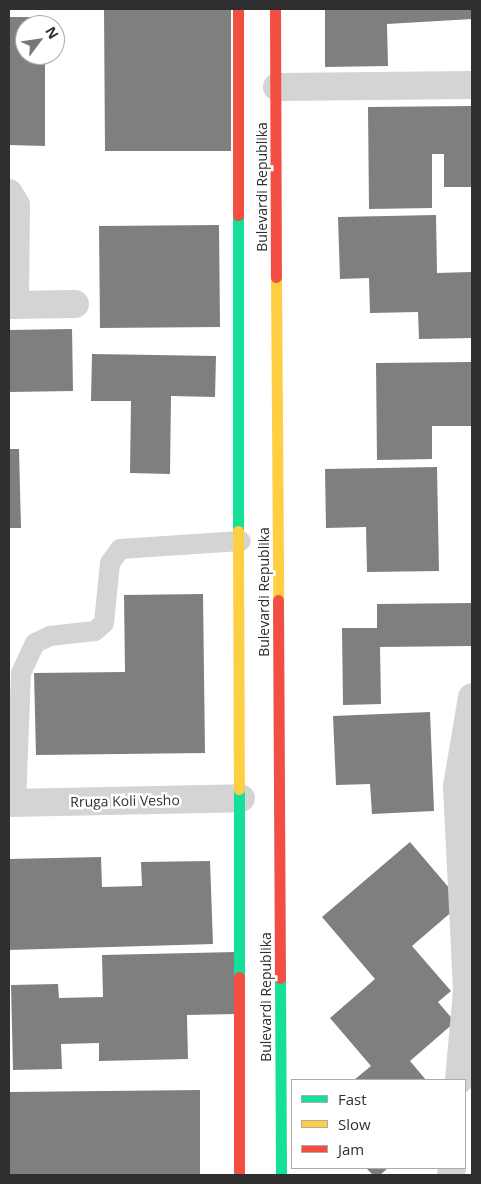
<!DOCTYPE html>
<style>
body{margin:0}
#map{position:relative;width:481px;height:1184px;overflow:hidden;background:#fff;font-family:"Open Sans",sans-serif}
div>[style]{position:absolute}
.building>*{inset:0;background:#7f7f7f}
.lane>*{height:20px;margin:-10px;padding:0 10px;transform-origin:10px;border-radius:10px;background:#d4d4d4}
.street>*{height:28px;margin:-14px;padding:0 14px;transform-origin:14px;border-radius:14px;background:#d4d4d4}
.fast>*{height:11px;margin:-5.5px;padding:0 5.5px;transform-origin:5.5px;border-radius:5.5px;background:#16e098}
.slow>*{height:11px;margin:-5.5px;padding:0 5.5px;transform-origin:5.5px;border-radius:5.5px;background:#ffcf43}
.jam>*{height:11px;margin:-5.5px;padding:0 5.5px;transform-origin:5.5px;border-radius:5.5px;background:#f24e42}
span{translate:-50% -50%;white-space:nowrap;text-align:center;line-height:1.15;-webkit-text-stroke:5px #fff;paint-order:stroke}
.street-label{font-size:14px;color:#2f2f2f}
.frame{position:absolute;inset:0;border:10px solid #2f2f2f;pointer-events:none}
.legend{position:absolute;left:291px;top:1079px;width:175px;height:90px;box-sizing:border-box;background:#fff;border:1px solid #acacac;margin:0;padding:6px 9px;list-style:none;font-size:15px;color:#2f2f2f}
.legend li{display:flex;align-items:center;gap:10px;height:25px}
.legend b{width:25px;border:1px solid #acacac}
.north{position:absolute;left:15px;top:15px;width:50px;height:50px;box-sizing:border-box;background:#fff;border:1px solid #acacac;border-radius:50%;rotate:59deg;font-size:14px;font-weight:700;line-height:20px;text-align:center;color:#2f2f2f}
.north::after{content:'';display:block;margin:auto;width:18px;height:22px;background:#787878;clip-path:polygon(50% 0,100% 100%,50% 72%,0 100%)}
</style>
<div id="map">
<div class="building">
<div style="clip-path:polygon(104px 9px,231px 9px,231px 151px,105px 151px)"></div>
<div style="clip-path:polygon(325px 9px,472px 9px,472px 19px,387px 24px,388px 66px,325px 67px)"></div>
<div style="clip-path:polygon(9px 17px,45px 17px,45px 25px,25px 25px,25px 55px,45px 55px,45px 146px,9px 145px)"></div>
<div style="clip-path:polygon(472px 106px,472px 187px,444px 187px,444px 154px,432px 154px,432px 208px,369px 209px,368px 107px)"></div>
<div style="clip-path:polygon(436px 215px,437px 273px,472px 272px,472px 338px,419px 339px,418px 312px,370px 313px,369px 278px,340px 279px,338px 217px)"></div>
<div style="clip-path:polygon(219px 225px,220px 327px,100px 328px,99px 226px)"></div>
<div style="clip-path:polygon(72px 329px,73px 391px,9px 392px,9px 330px)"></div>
<div style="clip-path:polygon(92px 354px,216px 356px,215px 397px,171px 396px,170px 474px,130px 473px,131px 401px,91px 401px)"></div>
<div style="clip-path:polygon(472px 362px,472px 426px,432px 426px,432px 459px,377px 460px,376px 363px)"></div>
<div style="clip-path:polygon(9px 449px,19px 449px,21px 528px,9px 528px)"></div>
<div style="clip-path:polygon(437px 467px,439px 571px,367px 572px,366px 527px,326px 528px,325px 469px)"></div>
<div style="clip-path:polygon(203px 594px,205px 753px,36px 755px,34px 673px,125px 672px,124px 595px)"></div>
<div style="clip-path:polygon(472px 603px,472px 646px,380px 647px,381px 704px,343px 705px,342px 628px,377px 628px,377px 604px)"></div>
<div style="clip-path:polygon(430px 712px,434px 811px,372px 814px,370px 784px,336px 785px,333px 716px)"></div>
<div style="clip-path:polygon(410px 842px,462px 903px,412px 946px,451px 991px,438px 1002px,455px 1022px,410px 1061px,426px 1080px,354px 1080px,371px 1066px,330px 1018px,375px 979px,322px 917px)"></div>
<div style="clip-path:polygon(101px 857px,102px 887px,142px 886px,141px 862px,210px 861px,213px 944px,9px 950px,9px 859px)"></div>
<div style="clip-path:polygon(236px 952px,237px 1014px,187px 1015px,188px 1059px,99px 1061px,99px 1043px,61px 1044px,62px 1069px,13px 1070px,11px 985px,58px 984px,59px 998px,103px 997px,102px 955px)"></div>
<div style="clip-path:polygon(200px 1090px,200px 1175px,9px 1175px,9px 1092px)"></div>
<div style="clip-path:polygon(366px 1168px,388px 1168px,380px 1175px,373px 1175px)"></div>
</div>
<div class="lane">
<div style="left:16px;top:803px;width:130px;rotate:-87.8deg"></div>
<div style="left:21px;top:673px;width:33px;rotate:-65deg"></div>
<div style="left:35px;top:643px;width:17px;rotate:-25deg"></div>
<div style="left:50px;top:636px;width:45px;rotate:-6.3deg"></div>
<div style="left:95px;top:631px;width:12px;rotate:-42deg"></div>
<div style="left:104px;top:623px;width:60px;rotate:-84.3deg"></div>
<div style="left:110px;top:563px;width:17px;rotate:-54deg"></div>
<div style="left:120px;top:549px;width:121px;rotate:-3.8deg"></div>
</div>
<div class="street">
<div style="left:277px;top:87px;width:195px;rotate:-0.6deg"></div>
<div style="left:9px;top:193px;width:14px;rotate:60deg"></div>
<div style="left:16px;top:205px;width:100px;rotate:90.6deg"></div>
<div style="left:9px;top:305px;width:66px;rotate:-0.9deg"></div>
<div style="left:9px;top:803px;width:232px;rotate:-1.2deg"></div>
<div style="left:459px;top:1080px;width:90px;rotate:-84.9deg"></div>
<div style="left:467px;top:990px;width:204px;rotate:-92.8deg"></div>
<div style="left:457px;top:786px;width:90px;rotate:-80.4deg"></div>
<div style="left:451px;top:1175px;width:7px;rotate:-82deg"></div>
</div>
<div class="fast">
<div style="left:238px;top:215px;width:316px;rotate:90deg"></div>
<div style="left:239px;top:789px;width:188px;rotate:90deg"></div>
<div style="left:280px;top:978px;width:197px;rotate:89.7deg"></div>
</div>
<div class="slow">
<div style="left:276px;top:277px;width:323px;rotate:89.6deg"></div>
<div style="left:238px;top:531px;width:258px;rotate:89.8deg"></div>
</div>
<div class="jam">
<div style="left:238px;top:9px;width:206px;rotate:90deg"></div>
<div style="left:275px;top:9px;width:268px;rotate:89.8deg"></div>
<div style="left:278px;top:600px;width:378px;rotate:89.7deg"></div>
<div style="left:239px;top:977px;width:198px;rotate:90deg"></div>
</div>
<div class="street-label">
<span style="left:262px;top:187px;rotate:-90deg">Bulevardi Republika</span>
<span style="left:264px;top:592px;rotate:-90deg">Bulevardi Republika</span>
<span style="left:125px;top:801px;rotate:-1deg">Rruga Koli Vesho</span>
<span style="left:266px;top:997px;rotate:-90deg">Bulevardi Republika</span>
</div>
<div class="frame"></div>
<ul class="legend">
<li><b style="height:6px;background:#16e098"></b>Fast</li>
<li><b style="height:6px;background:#ffcf43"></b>Slow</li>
<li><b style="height:6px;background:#f24e42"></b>Jam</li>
</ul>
<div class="north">N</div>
</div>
